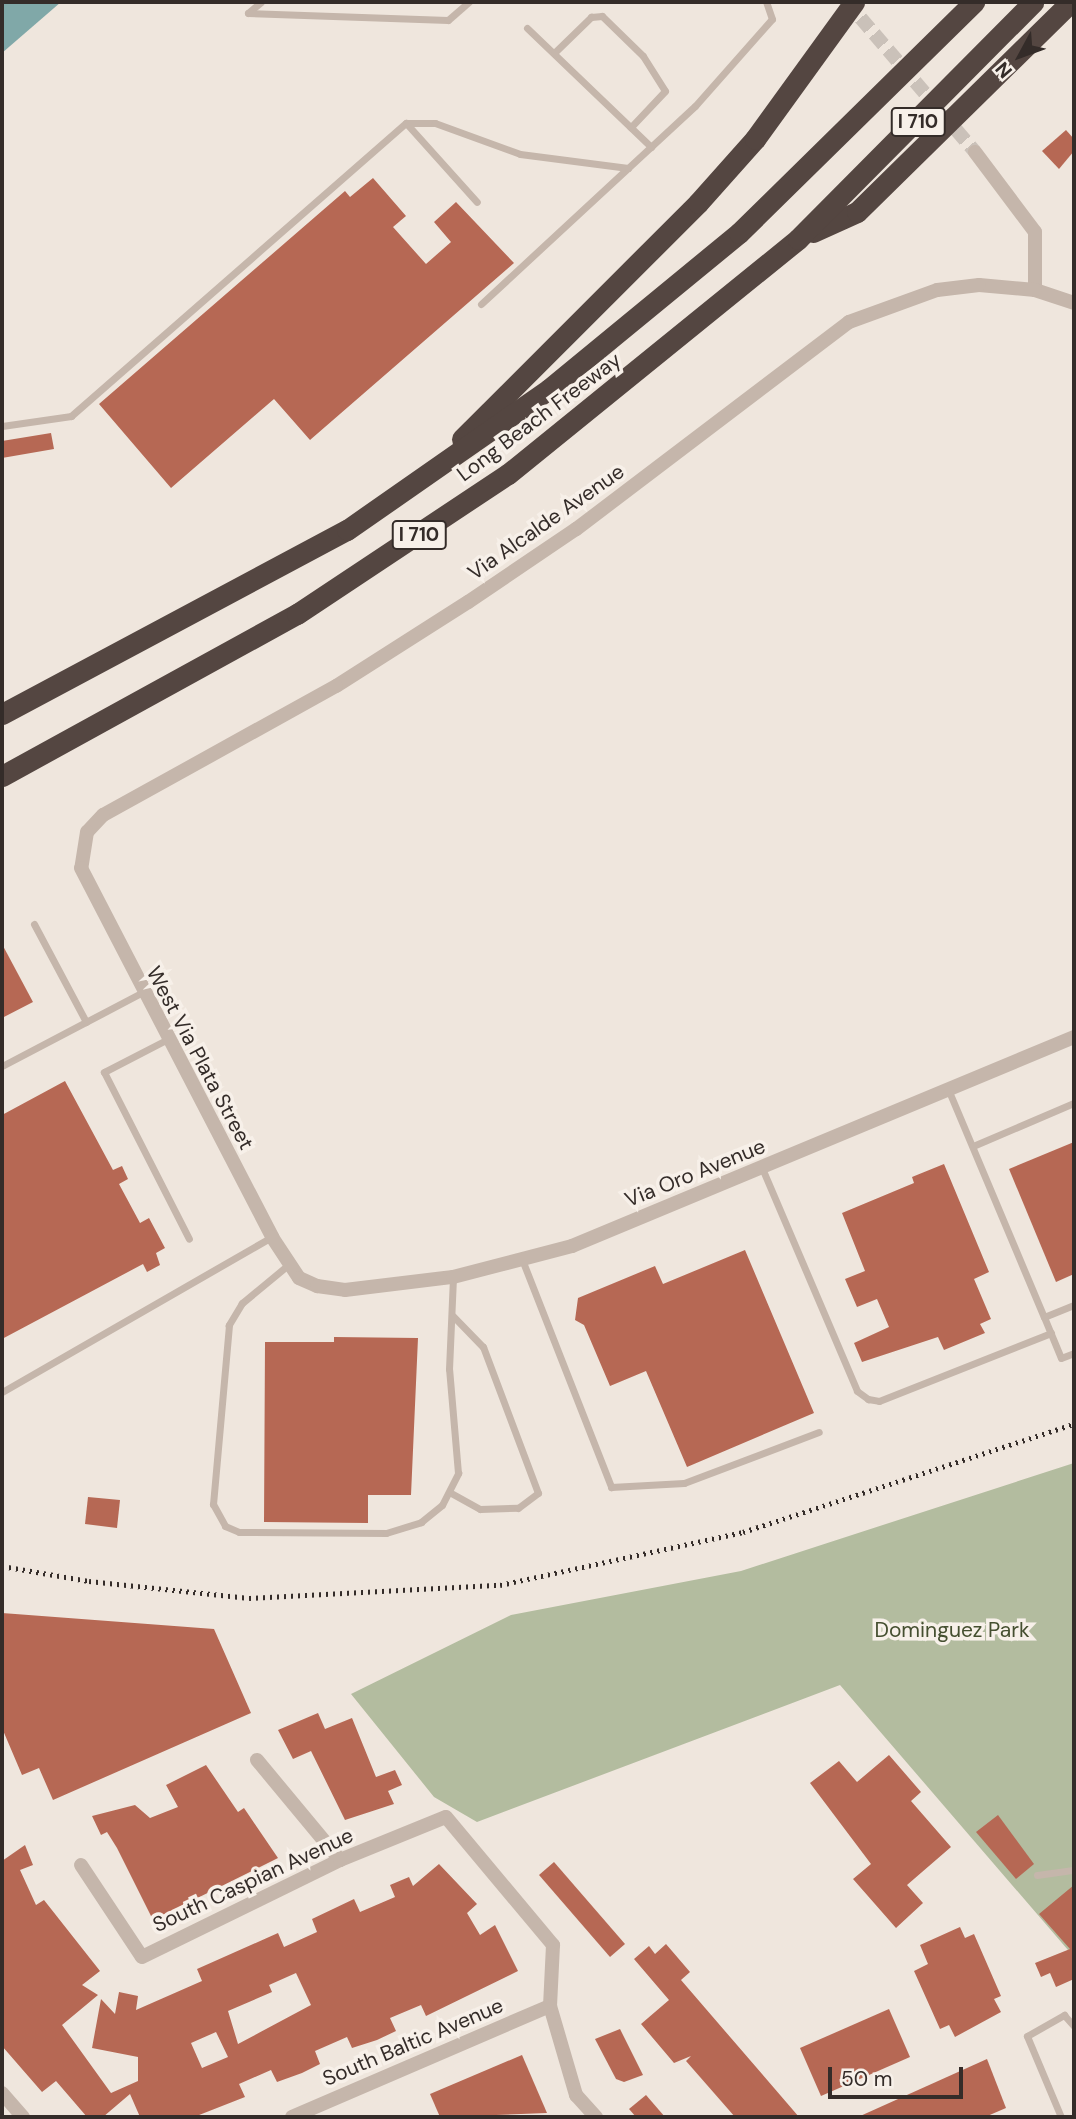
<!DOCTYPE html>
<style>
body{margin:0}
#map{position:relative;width:1076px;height:2119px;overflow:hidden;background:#efe6dd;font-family:"DM Sans",sans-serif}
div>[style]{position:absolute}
.green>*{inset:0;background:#b3bc9f}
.water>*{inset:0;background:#80a8a8}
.building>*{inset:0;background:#b66854}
.minor-tunnel>*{height:14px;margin-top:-7px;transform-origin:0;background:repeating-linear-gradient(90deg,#cac1b9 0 14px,transparent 0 21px)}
.service>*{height:7px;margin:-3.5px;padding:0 3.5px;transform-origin:3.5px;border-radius:3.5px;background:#c5b6ab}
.minor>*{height:14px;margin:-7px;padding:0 7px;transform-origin:7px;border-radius:7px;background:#c5b6ab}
.motorway>*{height:21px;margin:-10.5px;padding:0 10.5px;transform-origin:10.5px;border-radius:10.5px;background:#544641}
.rail>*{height:5px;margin-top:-2.5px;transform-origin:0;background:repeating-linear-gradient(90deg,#342c29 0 2px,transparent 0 7px)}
span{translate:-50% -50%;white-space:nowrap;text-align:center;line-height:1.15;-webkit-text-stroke:7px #f7f0e9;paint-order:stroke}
.shield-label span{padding:2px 5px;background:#f7f0e9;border:2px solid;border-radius:5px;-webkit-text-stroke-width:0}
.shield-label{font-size:19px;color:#342c29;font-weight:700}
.street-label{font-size:21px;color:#342c29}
.park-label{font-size:21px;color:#454f30}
.frame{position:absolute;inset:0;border:4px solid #342c29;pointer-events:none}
.north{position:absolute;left:985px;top:21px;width:70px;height:70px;-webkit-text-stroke:5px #f7f0e9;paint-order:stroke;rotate:229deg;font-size:19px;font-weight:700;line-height:28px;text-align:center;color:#342c29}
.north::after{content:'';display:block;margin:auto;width:24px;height:32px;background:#342c29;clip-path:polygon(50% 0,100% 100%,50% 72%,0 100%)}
.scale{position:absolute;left:828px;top:2067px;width:135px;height:32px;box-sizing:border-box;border:4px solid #342c29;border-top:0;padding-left:9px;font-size:21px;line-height:24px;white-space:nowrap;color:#342c29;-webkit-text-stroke:5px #f7f0e9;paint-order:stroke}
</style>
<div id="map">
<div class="green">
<div style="clip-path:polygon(1074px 1463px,1074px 1957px,840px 1685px,477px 1822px,434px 1797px,351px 1694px,511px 1615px,741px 1571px)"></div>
</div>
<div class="water">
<div style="clip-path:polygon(2px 2px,61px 2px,2px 53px)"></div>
</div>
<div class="building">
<div style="clip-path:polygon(1066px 130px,1074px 139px,1074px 151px,1059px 169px,1042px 151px)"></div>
<div style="clip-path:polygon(373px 178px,406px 216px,393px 227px,426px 264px,451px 242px,434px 222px,456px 202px,514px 263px,310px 440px,274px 399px,171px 488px,99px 404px,345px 191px,350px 197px)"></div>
<div style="clip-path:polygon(51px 433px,54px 449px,2px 458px,2px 441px)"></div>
<div style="clip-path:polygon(2px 944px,33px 1002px,2px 1018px)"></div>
<div style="clip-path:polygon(65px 1081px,113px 1170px,122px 1166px,128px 1179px,119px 1184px,140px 1223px,149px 1218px,165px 1248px,156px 1253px,160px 1265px,147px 1272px,143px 1264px,2px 1339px,2px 1115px)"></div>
<div style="clip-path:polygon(1074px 1142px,1074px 1274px,1056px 1282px,1009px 1169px)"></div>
<div style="clip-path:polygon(944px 1164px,989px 1272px,974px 1279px,991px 1319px,980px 1324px,985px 1333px,944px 1350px,938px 1337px,862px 1362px,854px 1343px,889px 1327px,877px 1299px,857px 1307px,845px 1279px,865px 1271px,842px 1213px,914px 1183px,912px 1177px)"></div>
<div style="clip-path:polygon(745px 1250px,814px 1413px,687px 1467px,646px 1371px,610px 1386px,584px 1325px,575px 1320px,578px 1298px,655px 1266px,663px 1284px)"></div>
<div style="clip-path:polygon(334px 1337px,418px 1338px,411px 1495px,368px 1495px,368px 1523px,264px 1522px,265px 1342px,334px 1342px)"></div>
<div style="clip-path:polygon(88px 1497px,120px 1500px,117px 1528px,85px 1524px)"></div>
<div style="clip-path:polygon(2px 1613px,214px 1629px,251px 1713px,53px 1800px,39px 1768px,22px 1775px,2px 1728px)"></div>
<div style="clip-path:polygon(318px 1713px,325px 1729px,352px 1718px,376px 1777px,395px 1770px,402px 1785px,388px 1791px,394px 1804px,345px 1820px,311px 1751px,293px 1759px,278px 1730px)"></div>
<div style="clip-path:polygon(889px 1755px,921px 1792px,911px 1801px,951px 1847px,907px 1885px,923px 1903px,896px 1928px,853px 1879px,871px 1864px,810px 1783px,839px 1761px,857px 1782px)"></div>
<div style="clip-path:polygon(206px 1765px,238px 1812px,244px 1808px,278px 1858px,153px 1920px,117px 1848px,107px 1832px,101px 1835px,92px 1816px,135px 1805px,150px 1818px,178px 1807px,166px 1785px)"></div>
<div style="clip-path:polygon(998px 1815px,1034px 1864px,1016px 1879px,976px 1832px)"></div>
<div style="clip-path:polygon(evenodd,25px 1845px,33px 1865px,20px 1870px,36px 1905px,44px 1900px,100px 1971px,82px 1985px,98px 1995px,62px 2025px,111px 2093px,138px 2081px,138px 2057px,92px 2048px,101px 1999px,115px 2014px,119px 1992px,138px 1996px,136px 2010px,202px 1981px,197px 1969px,278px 1933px,284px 1947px,317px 1932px,312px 1919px,354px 1899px,360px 1912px,395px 1897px,390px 1885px,409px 1877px,413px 1886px,439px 1864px,477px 1904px,467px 1913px,480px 1935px,495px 1925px,518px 1971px,426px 2016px,421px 2005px,390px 2018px,396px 2031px,377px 2040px,352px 2048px,347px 2037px,315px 2051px,320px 2064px,302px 2073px,277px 2082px,271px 2070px,239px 2084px,245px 2097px,194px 2117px,140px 2117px,130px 2094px,103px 2117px,87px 2117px,56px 2081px,42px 2092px,2px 2046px,2px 1861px,25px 1845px,296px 1973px,311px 2005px,238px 2044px,228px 2011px,272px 1992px,269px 1985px,296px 1973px,25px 1845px,216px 2032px,228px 2057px,202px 2068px,191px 2043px,216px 2032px)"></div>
<div style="clip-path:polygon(554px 1862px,625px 1944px,610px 1957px,539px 1875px)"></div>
<div style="clip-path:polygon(1074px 1885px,1074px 1979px,1056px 1987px,1050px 1973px,1041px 1977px,1035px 1963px,1070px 1949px,1039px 1914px)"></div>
<div style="clip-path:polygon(960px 1927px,965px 1938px,974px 1934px,1001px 1996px,994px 1999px,1001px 2012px,955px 2037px,949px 2025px,940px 2029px,914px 1971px,928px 1964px,920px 1945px)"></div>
<div style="clip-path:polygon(666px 1944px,690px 1972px,681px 1980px,799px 2117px,735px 2117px,686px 2061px,691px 2056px,674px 2063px,641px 2024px,669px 2000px,634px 1959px,649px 1946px,655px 1954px)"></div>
<div style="clip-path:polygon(889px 2009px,910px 2057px,821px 2096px,800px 2048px)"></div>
<div style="clip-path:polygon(620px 2029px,643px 2075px,624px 2082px,616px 2079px,595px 2039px)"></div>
<div style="clip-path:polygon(522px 2055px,547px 2113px,440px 2117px,430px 2094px)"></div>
<div style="clip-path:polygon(987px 2059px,1006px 2108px,985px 2117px,858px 2117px)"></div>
<div style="clip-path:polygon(646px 2095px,665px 2117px,636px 2117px,629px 2109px)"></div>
</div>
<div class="minor-tunnel">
<div style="left:847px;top:2px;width:197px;rotate:49.5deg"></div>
</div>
<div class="service">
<div style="left:261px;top:2px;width:17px;rotate:140deg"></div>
<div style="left:248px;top:13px;width:200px;rotate:2deg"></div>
<div style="left:448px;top:20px;width:28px;rotate:-41deg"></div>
<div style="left:527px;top:28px;width:172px;rotate:43.8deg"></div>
<div style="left:554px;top:53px;width:52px;rotate:-44.2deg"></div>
<div style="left:591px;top:17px;width:11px;rotate:-5deg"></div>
<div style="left:602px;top:16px;width:57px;rotate:44.3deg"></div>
<div style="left:643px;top:56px;width:41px;rotate:57.8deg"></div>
<div style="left:665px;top:91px;width:50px;rotate:133.4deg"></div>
<div style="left:406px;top:123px;width:106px;rotate:48.1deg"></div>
<div style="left:481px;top:304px;width:200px;rotate:-42.8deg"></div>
<div style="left:2px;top:426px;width:70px;rotate:-8.2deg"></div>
<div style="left:71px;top:416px;width:445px;rotate:-41.2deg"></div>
<div style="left:406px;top:123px;width:29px"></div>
<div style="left:435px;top:123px;width:90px;rotate:20deg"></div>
<div style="left:520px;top:154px;width:109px;rotate:7.4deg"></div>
<div style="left:628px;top:168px;width:91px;rotate:-42.8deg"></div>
<div style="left:695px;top:106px;width:116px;rotate:-48.5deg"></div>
<div style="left:772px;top:19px;width:18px;rotate:-109deg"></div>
<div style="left:34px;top:924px;width:111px;rotate:62deg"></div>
<div style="left:166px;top:1040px;width:70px;rotate:152.7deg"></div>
<div style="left:104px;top:1072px;width:187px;rotate:63deg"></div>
<div style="left:2px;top:1066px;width:157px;rotate:-27.7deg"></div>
<div style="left:948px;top:1089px;width:247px;rotate:67.2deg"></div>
<div style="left:1044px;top:1317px;width:32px;rotate:-22deg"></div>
<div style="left:973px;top:1146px;width:110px;rotate:-23.1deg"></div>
<div style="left:762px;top:1168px;width:242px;rotate:66.9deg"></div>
<div style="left:857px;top:1391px;width:14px;rotate:36deg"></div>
<div style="left:868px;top:1399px;width:11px;rotate:10deg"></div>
<div style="left:879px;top:1401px;width:185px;rotate:-21.6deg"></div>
<div style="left:523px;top:1262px;width:242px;rotate:68.6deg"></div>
<div style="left:611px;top:1487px;width:73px;rotate:-3.1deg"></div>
<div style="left:684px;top:1483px;width:144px;rotate:-20.7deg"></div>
<div style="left:288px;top:1265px;width:60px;rotate:140.4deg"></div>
<div style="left:242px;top:1303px;width:26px;rotate:121deg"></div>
<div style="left:229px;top:1325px;width:180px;rotate:95.1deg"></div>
<div style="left:213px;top:1504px;width:25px;rotate:61deg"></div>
<div style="left:225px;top:1526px;width:15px;rotate:23deg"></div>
<div style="left:239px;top:1532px;width:147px;rotate:0.4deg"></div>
<div style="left:386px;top:1533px;width:37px;rotate:-17deg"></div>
<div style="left:421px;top:1522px;width:27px;rotate:-39deg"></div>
<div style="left:442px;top:1505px;width:36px;rotate:-63deg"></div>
<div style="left:458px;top:1473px;width:104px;rotate:-94.9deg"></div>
<div style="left:449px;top:1369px;width:92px;rotate:-87.5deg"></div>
<div style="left:1044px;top:1317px;width:44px;rotate:67.5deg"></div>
<div style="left:1061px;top:1358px;width:14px;rotate:-21deg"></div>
<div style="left:2px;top:1392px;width:311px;rotate:-29.9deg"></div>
<div style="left:451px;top:1493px;width:33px;rotate:29deg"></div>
<div style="left:480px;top:1509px;width:38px;rotate:-2deg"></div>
<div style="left:518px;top:1508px;width:25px;rotate:-37deg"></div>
<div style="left:538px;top:1493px;width:156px;rotate:-110.6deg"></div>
<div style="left:483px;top:1347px;width:43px;rotate:-134.1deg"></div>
<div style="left:1037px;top:1875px;width:37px;rotate:-8deg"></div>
<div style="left:1061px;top:2117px;width:88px;rotate:-112.8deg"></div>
<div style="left:1027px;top:2036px;width:43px;rotate:-29.6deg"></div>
<div style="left:1064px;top:2015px;width:15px;rotate:48deg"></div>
</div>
<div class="minor">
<div style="left:975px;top:152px;width:100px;rotate:53.1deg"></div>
<div style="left:1035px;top:232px;width:58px;rotate:90deg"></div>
<div style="left:1035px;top:290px;width:41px;rotate:18.4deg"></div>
<div style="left:1035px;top:290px;width:56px;rotate:-174.9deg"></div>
<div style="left:979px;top:285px;width:42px;rotate:173.2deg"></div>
<div style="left:937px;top:290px;width:94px;rotate:160deg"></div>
<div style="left:849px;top:322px;width:343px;rotate:142.8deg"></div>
<div style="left:576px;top:529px;width:130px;rotate:145.9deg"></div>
<div style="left:468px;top:602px;width:156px;rotate:147.5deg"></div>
<div style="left:336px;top:686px;width:266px;rotate:151deg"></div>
<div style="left:103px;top:815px;width:23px;rotate:133deg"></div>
<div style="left:87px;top:832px;width:36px;rotate:99deg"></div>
<div style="left:81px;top:868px;width:416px;rotate:62.6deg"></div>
<div style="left:272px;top:1237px;width:49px;rotate:56.6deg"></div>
<div style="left:299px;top:1278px;width:20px;rotate:24deg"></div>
<div style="left:317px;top:1286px;width:28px;rotate:8deg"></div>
<div style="left:345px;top:1290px;width:109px;rotate:-6.9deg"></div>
<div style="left:453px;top:1277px;width:123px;rotate:-14.6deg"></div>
<div style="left:572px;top:1246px;width:544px;rotate:-22.6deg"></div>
<div style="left:257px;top:1760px;width:130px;rotate:50.3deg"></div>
<div style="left:81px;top:1865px;width:110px;rotate:56.5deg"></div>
<div style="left:142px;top:1957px;width:220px;rotate:-26.1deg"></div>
<div style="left:340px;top:1860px;width:114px;rotate:-22.1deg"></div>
<div style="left:446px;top:1817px;width:167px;rotate:50.1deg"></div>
<div style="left:553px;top:1945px;width:61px;rotate:92.8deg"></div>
<div style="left:550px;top:2006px;width:93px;rotate:73.7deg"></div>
<div style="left:576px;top:2095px;width:30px;rotate:48deg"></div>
<div style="left:2px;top:2093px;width:32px;rotate:49deg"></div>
<div style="left:292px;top:2117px;width:281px;rotate:-23.3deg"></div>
</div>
<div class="motorway">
<div style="left:813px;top:232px;width:48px;rotate:-24.4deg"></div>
<div style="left:857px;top:212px;width:300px;rotate:-44.5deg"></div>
<div style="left:462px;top:439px;width:334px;rotate:-45deg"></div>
<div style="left:698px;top:203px;width:86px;rotate:-48.3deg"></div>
<div style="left:755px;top:139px;width:169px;rotate:-54.1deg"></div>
<div style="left:2px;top:714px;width:391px;rotate:-28.1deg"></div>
<div style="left:347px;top:530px;width:246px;rotate:-34.9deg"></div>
<div style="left:549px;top:389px;width:246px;rotate:-39.4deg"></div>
<div style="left:739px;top:233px;width:330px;rotate:-44.5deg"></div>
<div style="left:2px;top:776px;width:337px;rotate:-28.8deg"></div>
<div style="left:297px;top:614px;width:253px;rotate:-33.6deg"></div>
<div style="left:508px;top:474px;width:373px;rotate:-39deg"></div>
<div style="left:798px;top:239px;width:334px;rotate:-45.2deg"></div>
</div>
<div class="rail">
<div style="left:2px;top:1566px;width:88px;rotate:9.8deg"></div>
<div style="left:89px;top:1581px;width:161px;rotate:6.1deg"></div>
<div style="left:249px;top:1598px;width:251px;rotate:-3deg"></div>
<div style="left:500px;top:1585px;width:249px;rotate:-12.3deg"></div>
<div style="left:743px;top:1532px;width:348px;rotate:-18.1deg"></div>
</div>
<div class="shield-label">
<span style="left:918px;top:122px">I 710</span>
<span style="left:419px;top:535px">I 710</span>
</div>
<div class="street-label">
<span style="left:539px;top:417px;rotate:-37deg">Long Beach Freeway</span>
<span style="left:546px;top:522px;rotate:-35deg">Via Alcalde Avenue</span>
<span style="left:200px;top:1058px;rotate:62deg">West Via Plata Street</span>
<span style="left:695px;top:1173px;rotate:-22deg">Via Oro Avenue</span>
<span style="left:253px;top:1880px;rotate:-25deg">South Caspian Avenue</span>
<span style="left:413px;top:2042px;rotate:-23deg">South Baltic Avenue</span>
</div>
<div class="park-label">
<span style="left:952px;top:1630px">Dominguez Park</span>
</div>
<div class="frame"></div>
<div class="north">N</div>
<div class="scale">50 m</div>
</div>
